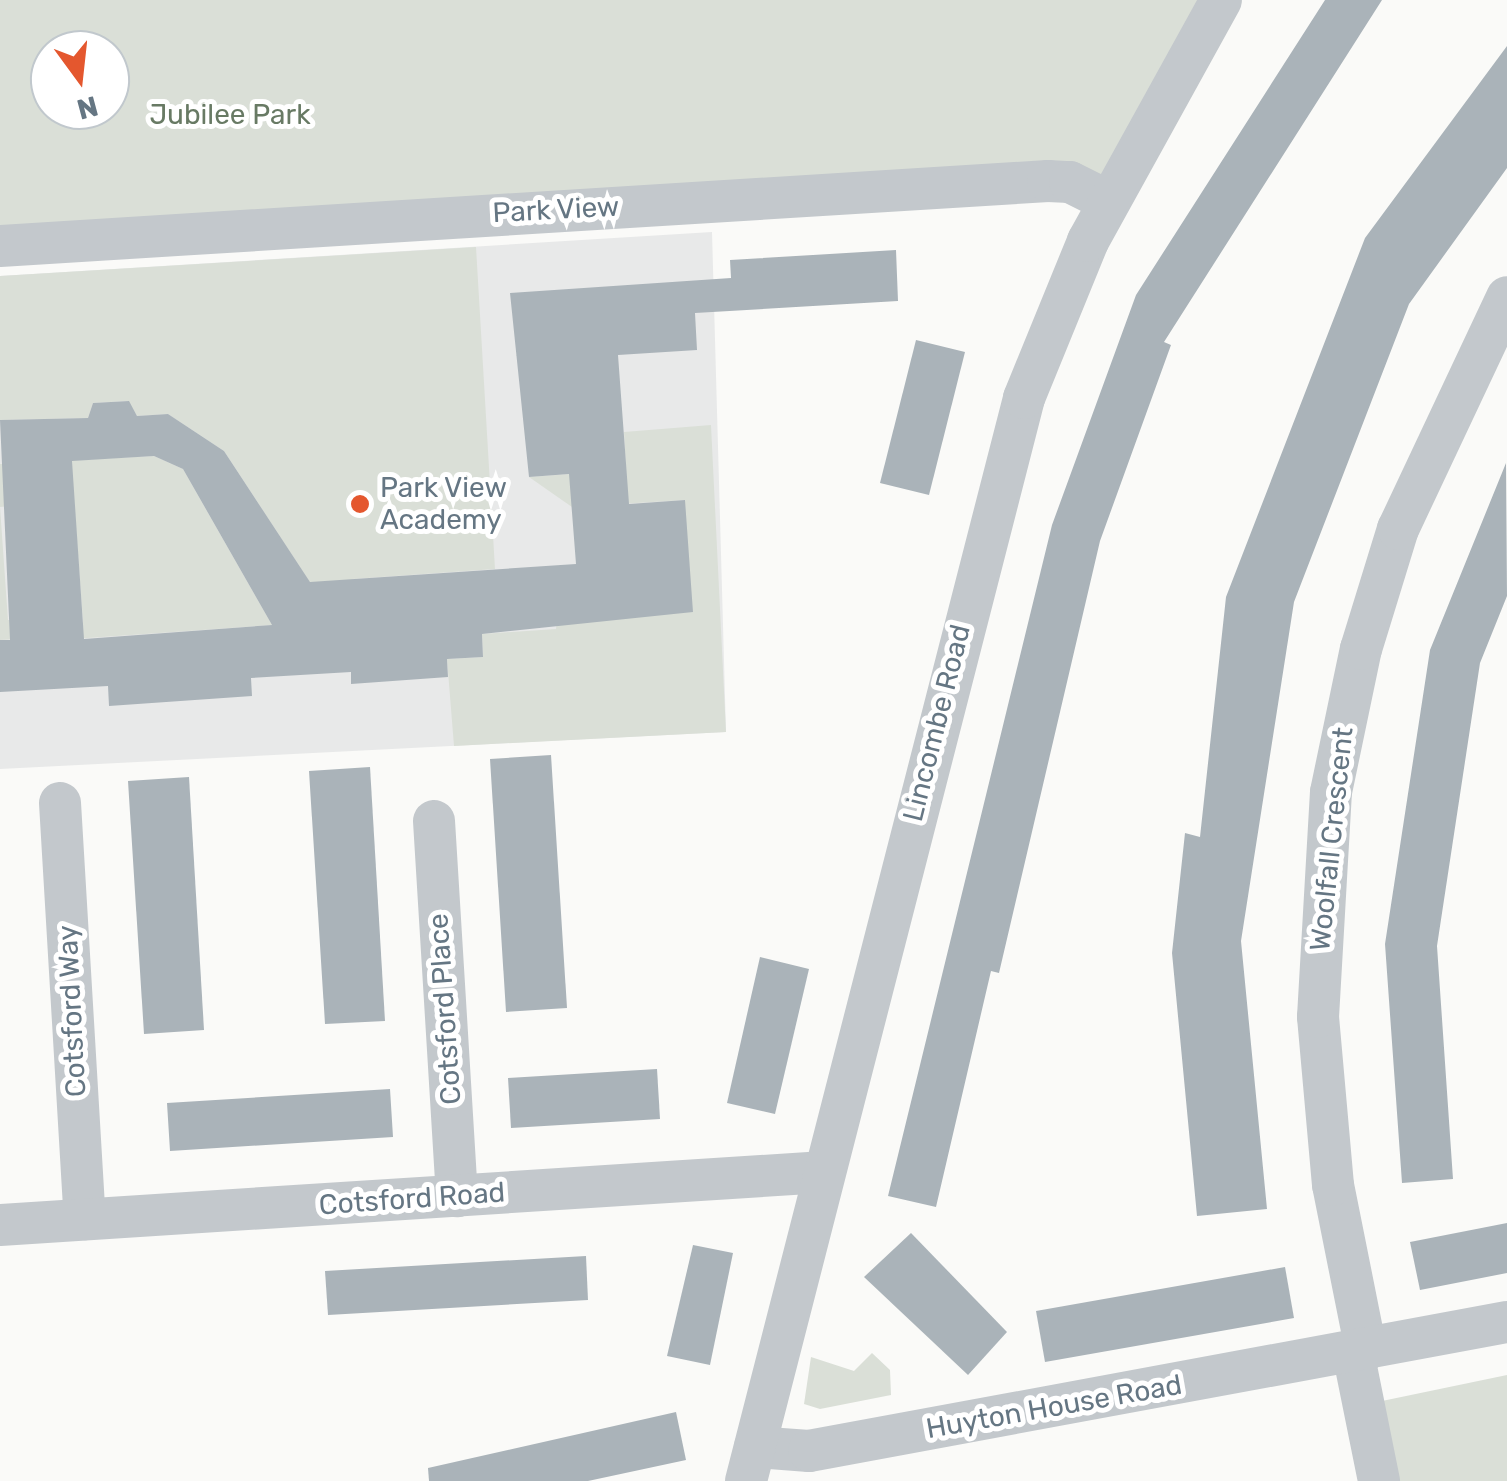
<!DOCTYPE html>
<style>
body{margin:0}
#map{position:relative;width:1507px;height:1481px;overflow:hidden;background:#fafaf8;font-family:Rubik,sans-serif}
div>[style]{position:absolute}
.built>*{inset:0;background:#e8e9e9}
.green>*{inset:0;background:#dadfd7}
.building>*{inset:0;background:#aab3b9}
.minor>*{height:42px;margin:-21px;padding:0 21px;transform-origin:21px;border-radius:21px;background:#c3c8cc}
.dots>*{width:28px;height:28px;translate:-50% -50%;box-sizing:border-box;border:5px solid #fff;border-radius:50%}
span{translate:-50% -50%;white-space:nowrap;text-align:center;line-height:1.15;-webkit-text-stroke:10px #fff;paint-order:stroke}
.park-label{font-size:28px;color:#687a64}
.street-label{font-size:28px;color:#657683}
.poi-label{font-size:28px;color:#657683}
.left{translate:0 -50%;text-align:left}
.north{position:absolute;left:30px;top:30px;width:100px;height:100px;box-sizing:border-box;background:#fff;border:2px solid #c1c8cd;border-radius:50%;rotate:165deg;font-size:28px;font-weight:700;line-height:40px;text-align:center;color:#657683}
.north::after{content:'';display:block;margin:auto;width:35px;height:45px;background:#e4572e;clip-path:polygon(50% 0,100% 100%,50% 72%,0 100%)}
</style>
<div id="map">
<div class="built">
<div style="clip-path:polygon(712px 232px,726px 732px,0 769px,0 276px)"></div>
</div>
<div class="green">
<div style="clip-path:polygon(evenodd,0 0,1221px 0,1108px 201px,1087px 189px,0 246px,0 0,50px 50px,110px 50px,110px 110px,50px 110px,50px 50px)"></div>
<div style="clip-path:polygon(476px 247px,495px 569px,353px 579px,334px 619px,224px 451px,168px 414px,137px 416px,128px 401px,93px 403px,88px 418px,0 420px,0 276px)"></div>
<div style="clip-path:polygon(711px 425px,726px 732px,454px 746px,447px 659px,483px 657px,482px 634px,556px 629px,557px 620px,685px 500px,572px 507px,529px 477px,626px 470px,624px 432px)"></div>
<div style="clip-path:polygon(154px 456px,183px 469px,272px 625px,59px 640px,83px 622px,74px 501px,0 507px,8px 620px,26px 619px,17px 639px,0 640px,0 464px)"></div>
<div style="clip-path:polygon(872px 1353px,890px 1370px,891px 1395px,820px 1409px,804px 1404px,811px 1357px,854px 1371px)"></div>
<div style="clip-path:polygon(1507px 1375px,1507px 1481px,1397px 1481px,1382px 1401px)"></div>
</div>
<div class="building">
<div style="clip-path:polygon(1325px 0,1382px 0,1164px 342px,1171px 345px,1100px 541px,999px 973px,991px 971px,936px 1207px,888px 1196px,1052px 525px,1136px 295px)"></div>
<div style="clip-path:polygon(1507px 46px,1507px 168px,1409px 304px,1294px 602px,1241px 941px,1267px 1209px,1197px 1216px,1172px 953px,1185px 833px,1200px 837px,1226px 597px,1365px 238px)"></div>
<div style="clip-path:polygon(evenodd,896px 250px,898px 301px,695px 313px,697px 350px,618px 355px,629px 504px,685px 500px,693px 612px,482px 634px,483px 657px,447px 659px,448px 677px,351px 684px,351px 672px,251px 678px,252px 696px,109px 706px,108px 686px,0 692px,0 640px,10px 640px,0 420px,88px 418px,93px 403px,129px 401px,137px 416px,168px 414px,224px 451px,310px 582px,576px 564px,569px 474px,529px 477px,510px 293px,731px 278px,730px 260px,896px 250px,154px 456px,183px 469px,272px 625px,84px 639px,72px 461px,154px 456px)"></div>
<div style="clip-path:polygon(916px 340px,965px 352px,929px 495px,880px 483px)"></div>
<div style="clip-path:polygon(1506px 463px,1507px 596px,1480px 663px,1437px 946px,1453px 1179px,1402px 1183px,1385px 944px,1430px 650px)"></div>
<div style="clip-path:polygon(551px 755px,567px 1008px,506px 1012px,490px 759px)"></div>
<div style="clip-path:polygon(370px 767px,385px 1021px,325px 1024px,309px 771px)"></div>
<div style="clip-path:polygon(189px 777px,204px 1030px,144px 1034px,128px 781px)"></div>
<div style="clip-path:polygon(760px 957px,809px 969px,775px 1114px,727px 1103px)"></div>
<div style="clip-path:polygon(657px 1069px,660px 1119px,511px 1128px,508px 1078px)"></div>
<div style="clip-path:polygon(390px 1089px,393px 1137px,170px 1151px,167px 1103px)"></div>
<div style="clip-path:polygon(1507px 1223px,1507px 1273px,1420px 1290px,1410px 1242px)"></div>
<div style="clip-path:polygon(911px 1233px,1007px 1332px,968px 1375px,864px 1277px)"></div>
<div style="clip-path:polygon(693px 1245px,733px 1253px,710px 1365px,667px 1356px)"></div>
<div style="clip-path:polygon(586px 1256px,588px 1300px,328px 1315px,325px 1271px)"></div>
<div style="clip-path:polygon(1285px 1267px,1294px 1318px,1045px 1362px,1036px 1311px)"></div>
<div style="clip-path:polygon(676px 1412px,686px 1460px,588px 1481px,429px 1481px,428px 1468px)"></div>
</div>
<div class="minor">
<div style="left:0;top:246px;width:1050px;rotate:-3.55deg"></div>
<div style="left:1048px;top:181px;width:22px;rotate:3deg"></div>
<div style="left:1070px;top:182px;width:42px;rotate:26.6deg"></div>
<div style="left:60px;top:803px;width:417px;rotate:86.6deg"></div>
<div style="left:434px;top:821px;width:376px;rotate:86.5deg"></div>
<div style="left:0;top:1225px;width:826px;rotate:-3.68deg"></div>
<div style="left:1366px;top:1350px;width:168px;rotate:-101.3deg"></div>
<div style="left:1333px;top:1185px;width:169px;rotate:-95.1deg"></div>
<div style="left:1318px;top:1017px;width:225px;rotate:-86.7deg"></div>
<div style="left:1331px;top:792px;width:146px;rotate:-78.2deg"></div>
<div style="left:1361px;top:649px;width:126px;rotate:-72.9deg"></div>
<div style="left:1398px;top:529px;width:256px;rotate:-64.8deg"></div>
<div style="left:1353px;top:1352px;width:132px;rotate:78.6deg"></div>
<div style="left:755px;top:1447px;width:54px;rotate:4.2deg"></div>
<div style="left:809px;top:1451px;width:710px;rotate:-10.47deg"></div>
<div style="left:746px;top:1481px;width:1118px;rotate:-75.6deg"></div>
<div style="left:1024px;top:398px;width:170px;rotate:-67.8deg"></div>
<div style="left:1088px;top:241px;width:275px;rotate:-61.1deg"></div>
</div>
<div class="dots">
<div style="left:360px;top:504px;background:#e4572e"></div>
</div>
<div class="park-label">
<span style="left:230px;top:115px">Jubilee Park</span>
</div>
<div class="street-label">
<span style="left:556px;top:210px;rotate:-3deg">Park View</span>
<span style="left:937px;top:723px;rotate:-76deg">Lincombe Road</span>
<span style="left:1332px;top:839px;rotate:-84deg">Woolfall Crescent</span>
<span style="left:445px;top:1009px;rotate:-94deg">Cotsford Place</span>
<span style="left:72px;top:1011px;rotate:-93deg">Cotsford Way</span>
<span style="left:412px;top:1199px;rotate:-4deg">Cotsford Road</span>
<span style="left:1054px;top:1407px;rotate:-10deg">Huyton House Road</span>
</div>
<div class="poi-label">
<span class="left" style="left:380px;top:504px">Park View<br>Academy</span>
</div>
<div class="north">N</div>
</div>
